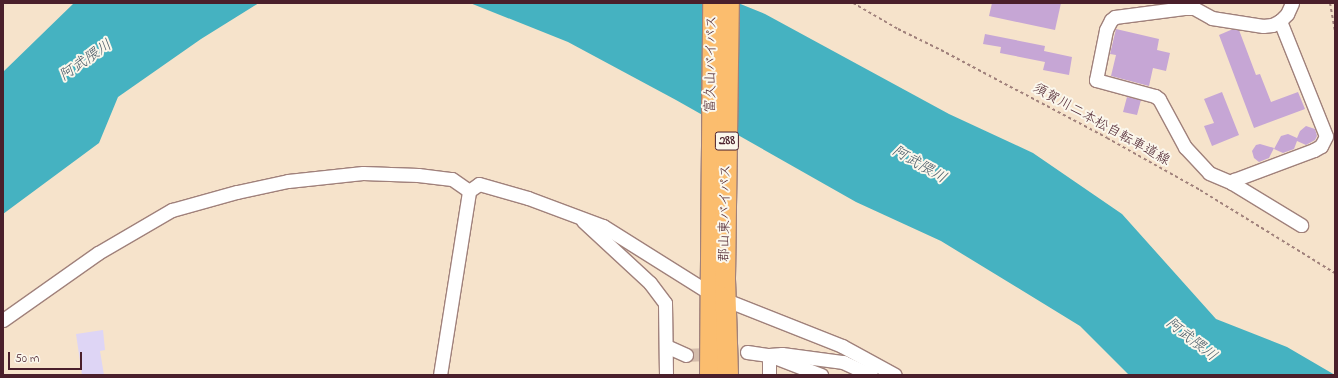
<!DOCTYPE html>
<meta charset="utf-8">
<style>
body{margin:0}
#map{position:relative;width:1338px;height:378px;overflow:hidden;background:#f6e3cb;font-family:"Indie Flower","Klee One",sans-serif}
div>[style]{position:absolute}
.built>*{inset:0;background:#ded5f5}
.water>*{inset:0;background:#45b2c1}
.building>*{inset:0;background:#c6a6d5}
.minor-tunnel>*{height:13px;margin-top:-6.5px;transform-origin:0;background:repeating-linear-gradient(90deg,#d4bcab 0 13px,transparent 0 19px)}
.path>*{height:2px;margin-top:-1px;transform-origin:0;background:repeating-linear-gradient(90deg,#a0817b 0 3px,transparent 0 6px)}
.roads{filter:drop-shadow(1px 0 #a0817b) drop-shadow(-1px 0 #a0817b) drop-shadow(0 1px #a0817b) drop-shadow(0 -1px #a0817b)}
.minor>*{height:13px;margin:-6.5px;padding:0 6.5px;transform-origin:6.5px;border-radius:6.5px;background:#fff}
.highway>*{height:20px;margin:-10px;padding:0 10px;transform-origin:10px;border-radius:10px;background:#fbbd6e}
span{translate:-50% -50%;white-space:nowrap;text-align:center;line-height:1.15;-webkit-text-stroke:4px #fbf7ec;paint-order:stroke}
.shield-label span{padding:1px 3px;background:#fbf7ec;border:1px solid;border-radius:3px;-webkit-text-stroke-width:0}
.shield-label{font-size:13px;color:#4a1f2b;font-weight:700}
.street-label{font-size:14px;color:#4a1f2b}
.water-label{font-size:15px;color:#485a67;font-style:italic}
.frame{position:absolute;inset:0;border:4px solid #4a1f2b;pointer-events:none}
.scale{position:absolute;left:8px;top:352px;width:74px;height:18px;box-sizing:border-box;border:2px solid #4a1f2b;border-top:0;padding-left:5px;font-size:12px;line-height:14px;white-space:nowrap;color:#4a1f2b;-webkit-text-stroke:3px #fbf7ec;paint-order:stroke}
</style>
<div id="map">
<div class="built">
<div style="clip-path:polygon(103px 330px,105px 350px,100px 351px,104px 375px,82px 375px,76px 334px)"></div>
</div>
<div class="water">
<div style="clip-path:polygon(74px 3px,259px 3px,201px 39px,118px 97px,99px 143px,3px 214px,3px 72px)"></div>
<div style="clip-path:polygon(470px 3px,738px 3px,765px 14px,949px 114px,1033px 153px,1122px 214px,1216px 319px,1287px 347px,1335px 375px,1129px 375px,1080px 326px,941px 241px,856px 202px,676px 100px,568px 42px)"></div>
</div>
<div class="building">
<div style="clip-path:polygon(992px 3px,1061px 3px,1055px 30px,989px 16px)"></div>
<div style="clip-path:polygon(1116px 29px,1159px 39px,1157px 50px,1170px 53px,1166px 71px,1153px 68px,1149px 86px,1111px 76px,1116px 55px,1110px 54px)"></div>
<div style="clip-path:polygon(1233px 29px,1239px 30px,1256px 75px,1260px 74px,1271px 102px,1298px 92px,1305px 109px,1254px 128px,1219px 35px)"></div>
<div style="clip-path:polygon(985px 34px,1045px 46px,1044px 51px,1072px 57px,1069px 75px,1043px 70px,1045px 62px,1000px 53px,1001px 47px,983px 44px)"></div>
<div style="clip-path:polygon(1222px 92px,1239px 135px,1212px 146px,1204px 126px,1214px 123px,1204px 99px)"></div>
<div style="clip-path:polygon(1127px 97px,1141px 100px,1137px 115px,1123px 112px)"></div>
<div style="clip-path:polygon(1306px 126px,1315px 129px,1317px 136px,1315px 140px,1306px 145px,1297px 141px,1294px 149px,1283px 153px,1274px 149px,1281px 136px,1288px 134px,1297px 138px,1300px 131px)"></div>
<div style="clip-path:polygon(1260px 144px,1274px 148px,1269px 158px,1259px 162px,1254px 158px,1252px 151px,1256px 145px)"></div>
</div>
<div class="minor-tunnel">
<div style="left:686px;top:355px;width:61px;rotate:-2.8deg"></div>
</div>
<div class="path">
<div style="left:853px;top:3px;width:52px;rotate:30deg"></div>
<div style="left:898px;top:29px;width:48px;rotate:26deg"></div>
<div style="left:941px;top:50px;width:188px;rotate:27.9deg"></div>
<div style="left:1107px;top:138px;width:107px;rotate:29.2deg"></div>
<div style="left:1200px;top:190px;width:158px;rotate:31.6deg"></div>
<div style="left:1330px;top:3px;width:29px;rotate:80deg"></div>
</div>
<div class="roads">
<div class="minor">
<div style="left:1292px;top:3px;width:12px;rotate:114deg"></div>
<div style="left:1287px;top:14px;width:10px;rotate:135deg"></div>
<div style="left:1280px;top:21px;width:9px;rotate:153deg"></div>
<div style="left:1272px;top:25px;width:9px;rotate:174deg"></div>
<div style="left:1263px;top:26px;width:52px;rotate:-171.1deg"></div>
<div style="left:1212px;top:18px;width:21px;rotate:-151deg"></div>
<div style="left:1194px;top:8px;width:10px;rotate:180deg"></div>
<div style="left:1184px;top:8px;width:70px;rotate:172.6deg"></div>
<div style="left:1115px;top:17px;width:5px;rotate:143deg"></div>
<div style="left:1111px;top:20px;width:11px;rotate:117deg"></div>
<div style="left:1106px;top:30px;width:51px;rotate:101.3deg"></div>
<div style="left:1096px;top:80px;width:61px;rotate:15.2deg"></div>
<div style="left:1155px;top:96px;width:5px;rotate:37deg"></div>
<div style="left:1159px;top:99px;width:55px;rotate:61.6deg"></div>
<div style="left:1185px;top:147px;width:35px;rotate:47deg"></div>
<div style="left:1209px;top:173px;width:25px;rotate:23deg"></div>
<div style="left:1232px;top:183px;width:81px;rotate:31.3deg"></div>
<div style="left:1232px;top:183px;width:4px;rotate:-56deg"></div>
<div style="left:1234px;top:180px;width:85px;rotate:-20.6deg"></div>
<div style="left:1314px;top:150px;width:8px;rotate:-30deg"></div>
<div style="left:1321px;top:146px;width:11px;rotate:-63deg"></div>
<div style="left:1326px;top:136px;width:124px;rotate:-111.8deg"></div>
<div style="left:583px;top:221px;width:91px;rotate:42.8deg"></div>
<div style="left:650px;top:283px;width:25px;rotate:53deg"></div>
<div style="left:665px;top:303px;width:72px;rotate:89.2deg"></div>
<div style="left:726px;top:300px;width:125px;rotate:21.6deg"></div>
<div style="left:842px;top:346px;width:60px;rotate:28.7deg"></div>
<div style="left:3px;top:320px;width:116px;rotate:-35.2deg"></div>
<div style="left:98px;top:253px;width:86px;rotate:-30.2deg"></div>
<div style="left:172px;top:210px;width:67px;rotate:-15.5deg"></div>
<div style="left:237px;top:192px;width:52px;rotate:-12.2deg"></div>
<div style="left:288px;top:181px;width:75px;rotate:-6.1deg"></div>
<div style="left:363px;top:173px;width:55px;rotate:2.1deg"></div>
<div style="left:418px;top:175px;width:34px;rotate:7deg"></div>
<div style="left:452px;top:179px;width:21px;rotate:35deg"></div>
<div style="left:469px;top:191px;width:12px;rotate:-35deg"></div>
<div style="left:479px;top:184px;width:51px;rotate:15.9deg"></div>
<div style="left:528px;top:198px;width:80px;rotate:20.5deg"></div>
<div style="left:603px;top:226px;width:126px;rotate:32.1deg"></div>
<div style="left:666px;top:346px;width:22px;rotate:24deg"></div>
<div style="left:747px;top:352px;width:22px;rotate:8deg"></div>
<div style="left:769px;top:355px;width:13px;rotate:-4deg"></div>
<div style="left:782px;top:354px;width:62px;rotate:7.5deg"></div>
<div style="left:843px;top:362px;width:31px;rotate:25deg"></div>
<div style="left:440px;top:375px;width:186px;rotate:-81deg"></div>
<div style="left:769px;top:375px;width:20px;rotate:-90deg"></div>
<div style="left:769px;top:355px;width:56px;rotate:21deg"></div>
</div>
<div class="highway">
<div style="left:710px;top:375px;width:372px;rotate:-89.5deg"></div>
<div style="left:728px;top:375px;width:97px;rotate:-91.8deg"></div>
<div style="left:725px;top:278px;width:275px;rotate:-89.2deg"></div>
</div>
</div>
<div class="shield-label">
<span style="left:727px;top:141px">288</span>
</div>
<div class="street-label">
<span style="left:712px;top:64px;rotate:-89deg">富久山バイパス</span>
<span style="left:1101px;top:125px;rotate:29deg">須賀川二本松自転車道線</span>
<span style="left:726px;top:213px;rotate:-89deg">郡山東バイパス</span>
</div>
<div class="water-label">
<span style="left:86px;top:61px;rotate:-35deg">阿武隈川</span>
<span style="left:919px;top:165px;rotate:30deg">阿武隈川</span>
<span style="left:1191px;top:340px;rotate:38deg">阿武隈川</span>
</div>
<div class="frame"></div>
<div class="scale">50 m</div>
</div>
